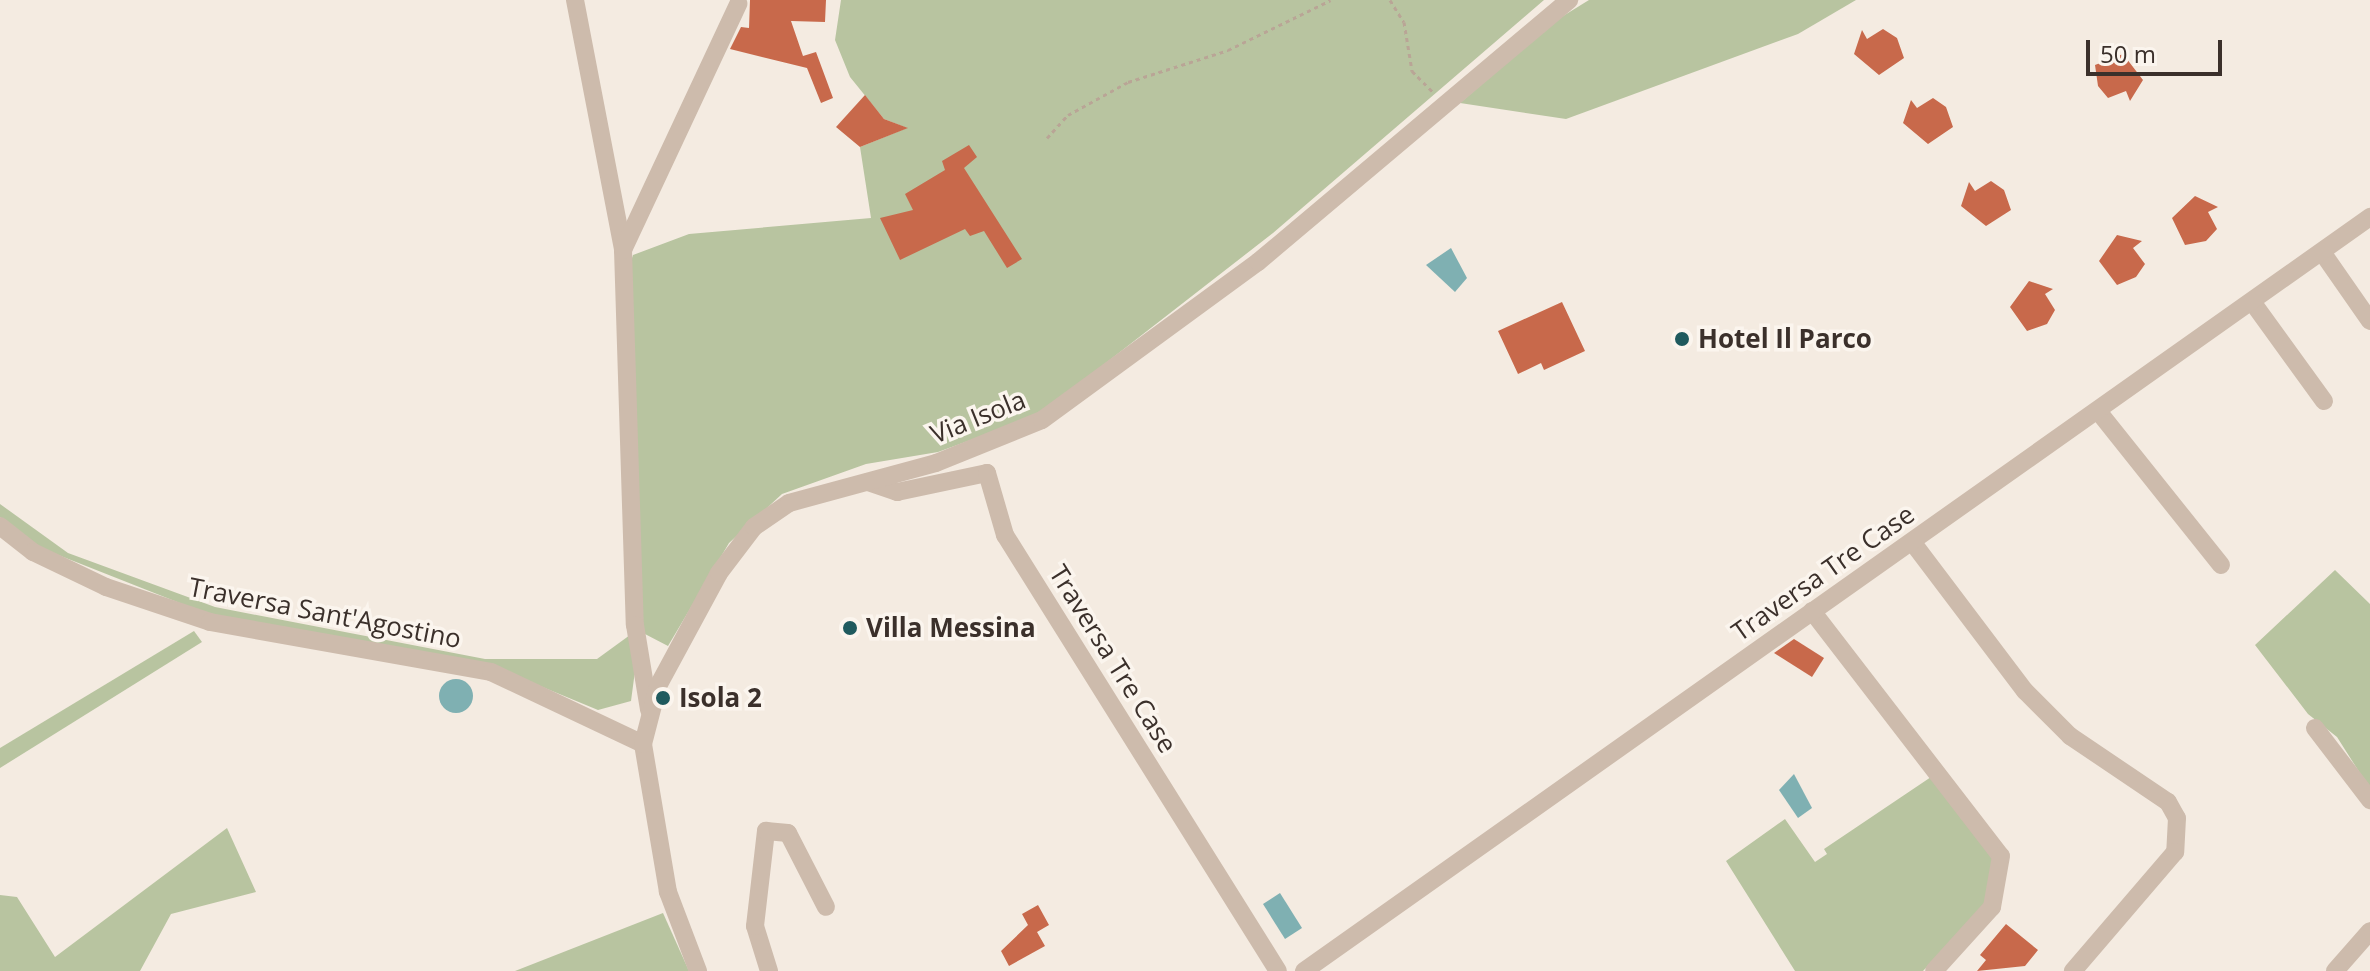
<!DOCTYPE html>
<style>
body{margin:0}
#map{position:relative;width:2370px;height:971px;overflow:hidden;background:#f4ebe1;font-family:"Open Sans",sans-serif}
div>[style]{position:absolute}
.green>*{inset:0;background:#b8c4a0}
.water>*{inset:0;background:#7fb0b2}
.round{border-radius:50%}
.building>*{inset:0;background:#c8694b}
.path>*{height:3px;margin-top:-1.5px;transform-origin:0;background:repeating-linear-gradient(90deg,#b9a596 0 4px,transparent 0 8px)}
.minor>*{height:18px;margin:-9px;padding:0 9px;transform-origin:9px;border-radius:9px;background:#cdbbac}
.dots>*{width:22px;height:22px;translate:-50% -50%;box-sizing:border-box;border:4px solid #fbf5ee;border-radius:50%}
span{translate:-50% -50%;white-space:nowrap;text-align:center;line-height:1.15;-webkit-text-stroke:7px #fbf5ee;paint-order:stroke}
.poi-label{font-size:26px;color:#3b302b;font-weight:700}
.left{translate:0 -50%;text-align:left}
.street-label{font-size:26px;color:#3b302b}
.scale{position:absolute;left:2086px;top:40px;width:136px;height:36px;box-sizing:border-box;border:4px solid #3b302b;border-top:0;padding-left:10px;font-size:24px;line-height:28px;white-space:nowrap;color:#3b302b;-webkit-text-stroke:6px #fbf5ee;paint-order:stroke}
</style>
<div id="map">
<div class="green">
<div style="clip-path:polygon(841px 0,1544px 0,1273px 233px,1039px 415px,938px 452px,866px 464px,782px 494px,729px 543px,668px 646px,643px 633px,629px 267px,633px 255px,689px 234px,871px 218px,860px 147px,907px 128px,884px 119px,850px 77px,835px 40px)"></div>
<div style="clip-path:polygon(1589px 0,1856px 0,1798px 34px,1566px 119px,1460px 103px,1555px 21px)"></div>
<div style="clip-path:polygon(0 504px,68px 553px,215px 607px,485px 659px,597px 659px,630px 635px,635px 671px,631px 701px,598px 710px,506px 672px,205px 613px,38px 547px,0 517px)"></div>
<div style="clip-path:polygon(2335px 570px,2370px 604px,2370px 789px,2337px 737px,2308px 714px,2255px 645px)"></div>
<div style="clip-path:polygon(194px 631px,202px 642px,0 768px,0 748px)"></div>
<div style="clip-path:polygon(1931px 777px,1993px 855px,1985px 903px,1923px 971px,1795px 971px,1726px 861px,1785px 819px,1815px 862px,1827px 854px,1824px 849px)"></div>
<div style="clip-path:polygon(227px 828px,256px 892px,171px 914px,140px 971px,0 971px,0 895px,17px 897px,55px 957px)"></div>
<div style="clip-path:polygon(663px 913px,689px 971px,515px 971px)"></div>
</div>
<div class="water">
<div style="clip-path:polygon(1451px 248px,1467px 278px,1455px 292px,1426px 265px)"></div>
<div class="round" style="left:439px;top:679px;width:34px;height:34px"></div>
<div style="clip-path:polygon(1794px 774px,1812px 808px,1798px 818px,1779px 790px)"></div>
<div style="clip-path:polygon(1280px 893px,1302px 928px,1285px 939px,1263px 904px)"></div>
</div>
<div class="building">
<div style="clip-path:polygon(750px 0,826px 0,825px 22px,791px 21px,803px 56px,816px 52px,833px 98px,821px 103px,807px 68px,730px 49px,741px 27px,749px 28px)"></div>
<div style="clip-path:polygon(1883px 29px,1897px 38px,1904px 58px,1879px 75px,1854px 54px,1862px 30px,1867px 39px)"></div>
<div style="clip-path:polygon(2123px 54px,2143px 80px,2130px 101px,2126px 91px,2108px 98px,2098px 86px,2095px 65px)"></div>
<div style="clip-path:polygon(865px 95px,884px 119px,908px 128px,860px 147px,836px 127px)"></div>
<div style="clip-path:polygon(1933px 98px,1946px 107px,1953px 127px,1928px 144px,1903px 123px,1911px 100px,1917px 108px)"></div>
<div style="clip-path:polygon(969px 145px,977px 157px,964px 168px,1022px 259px,1007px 268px,984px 231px,970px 236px,965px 229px,900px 260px,880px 218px,913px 210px,905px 194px,945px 170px,942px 161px)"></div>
<div style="clip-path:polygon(1991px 181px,2004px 190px,2011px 210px,1986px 226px,1961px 206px,1969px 182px,1975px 191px)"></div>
<div style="clip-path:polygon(2195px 196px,2218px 207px,2208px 212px,2217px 229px,2206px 241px,2185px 245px,2172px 218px)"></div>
<div style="clip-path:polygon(2117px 235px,2142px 241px,2133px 248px,2145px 264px,2136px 277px,2117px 285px,2099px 261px)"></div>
<div style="clip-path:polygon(2029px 281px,2053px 289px,2045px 294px,2055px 310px,2047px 324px,2027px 331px,2010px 307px)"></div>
<div style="clip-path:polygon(1562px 302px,1585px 351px,1544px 370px,1541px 363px,1518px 374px,1498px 331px)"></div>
<div style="clip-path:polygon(1794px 639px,1824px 658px,1812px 677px,1774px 653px)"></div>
<div style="clip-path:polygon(1038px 905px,1049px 925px,1037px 932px,1045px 946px,1009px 966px,1001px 951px,1028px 925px,1022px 914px)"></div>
<div style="clip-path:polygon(2006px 924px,2038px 950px,2025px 966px,1977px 971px,1986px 960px,1980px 955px)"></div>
</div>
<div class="path">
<div style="left:1390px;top:0;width:26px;rotate:58deg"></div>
<div style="left:1404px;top:22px;width:50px;rotate:80.7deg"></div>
<div style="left:1412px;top:71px;width:30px;rotate:45deg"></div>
<div style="left:1047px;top:138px;width:31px;rotate:-48deg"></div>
<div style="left:1068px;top:115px;width:68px;rotate:-28.8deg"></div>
<div style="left:1128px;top:82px;width:105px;rotate:-17.7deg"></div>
<div style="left:1228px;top:50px;width:114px;rotate:-25.9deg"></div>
</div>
<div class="minor">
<div style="left:575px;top:0;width:255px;rotate:79.1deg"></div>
<div style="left:623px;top:250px;width:375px;rotate:88.2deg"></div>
<div style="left:635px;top:625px;width:86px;rotate:80.6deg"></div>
<div style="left:623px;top:250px;width:272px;rotate:-64.9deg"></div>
<div style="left:2322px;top:252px;width:84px;rotate:55.2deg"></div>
<div style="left:2253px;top:303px;width:121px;rotate:54.1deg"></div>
<div style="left:2098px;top:411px;width:197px;rotate:51.4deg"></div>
<div style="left:868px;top:482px;width:31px;rotate:19deg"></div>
<div style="left:897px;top:492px;width:92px;rotate:-11.9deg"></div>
<div style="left:987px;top:473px;width:65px;rotate:73.8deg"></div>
<div style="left:1005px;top:535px;width:514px;rotate:57.95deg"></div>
<div style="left:0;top:526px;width:42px;rotate:38.2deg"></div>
<div style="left:33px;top:552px;width:81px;rotate:25.6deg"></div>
<div style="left:106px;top:587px;width:110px;rotate:18.6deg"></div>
<div style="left:210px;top:622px;width:285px;rotate:10.1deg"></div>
<div style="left:491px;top:672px;width:168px;rotate:25.3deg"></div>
<div style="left:1913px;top:543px;width:186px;rotate:52.9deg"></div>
<div style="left:2025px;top:691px;width:64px;rotate:45deg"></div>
<div style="left:2070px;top:736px;width:118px;rotate:34deg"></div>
<div style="left:2168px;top:802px;width:18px;rotate:61deg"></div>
<div style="left:2177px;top:818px;width:34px;rotate:93deg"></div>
<div style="left:2175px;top:852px;width:157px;rotate:130.6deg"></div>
<div style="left:1812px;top:611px;width:309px;rotate:52.4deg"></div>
<div style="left:2001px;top:856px;width:52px;rotate:100deg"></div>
<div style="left:1992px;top:907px;width:86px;rotate:132.2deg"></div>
<div style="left:2315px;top:728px;width:91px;rotate:52.6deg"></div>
<div style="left:698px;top:971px;width:85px;rotate:-110.8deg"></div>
<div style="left:668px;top:892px;width:150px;rotate:-99.6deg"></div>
<div style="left:643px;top:744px;width:60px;rotate:-75.5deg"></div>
<div style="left:658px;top:686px;width:128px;rotate:-61.6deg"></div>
<div style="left:719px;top:573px;width:58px;rotate:-52.7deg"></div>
<div style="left:754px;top:527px;width:42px;rotate:-34.4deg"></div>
<div style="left:789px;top:503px;width:152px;rotate:-15.2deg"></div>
<div style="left:936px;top:463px;width:114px;rotate:-22.1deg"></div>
<div style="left:1042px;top:420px;width:268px;rotate:-36.2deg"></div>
<div style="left:1258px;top:262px;width:407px;rotate:-40.1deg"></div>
<div style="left:769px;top:971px;width:47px;rotate:-107.3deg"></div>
<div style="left:755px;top:926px;width:96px;rotate:-83.4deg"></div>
<div style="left:766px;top:831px;width:22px;rotate:5deg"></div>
<div style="left:788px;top:833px;width:83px;rotate:62.8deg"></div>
<div style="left:1304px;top:971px;width:1306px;rotate:-35.27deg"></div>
<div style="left:2335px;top:971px;width:53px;rotate:-48.8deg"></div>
</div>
<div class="dots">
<div style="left:1682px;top:339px;background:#1f5a5e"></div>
<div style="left:850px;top:628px;background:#1f5a5e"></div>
<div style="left:663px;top:698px;background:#1f5a5e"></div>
</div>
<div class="poi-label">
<span class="left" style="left:1698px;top:339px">Hotel Il Parco</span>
<span class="left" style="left:866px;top:628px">Villa Messina</span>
<span class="left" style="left:679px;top:698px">Isola 2</span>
</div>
<div class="street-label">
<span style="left:978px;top:417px;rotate:-22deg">Via Isola</span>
<span style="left:1823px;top:573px;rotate:-35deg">Traversa Tre Case</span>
<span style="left:325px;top:613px;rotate:11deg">Traversa Sant'Agostino</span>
<span style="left:1113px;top:659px;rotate:58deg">Traversa Tre Case</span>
</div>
<div class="scale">50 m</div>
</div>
